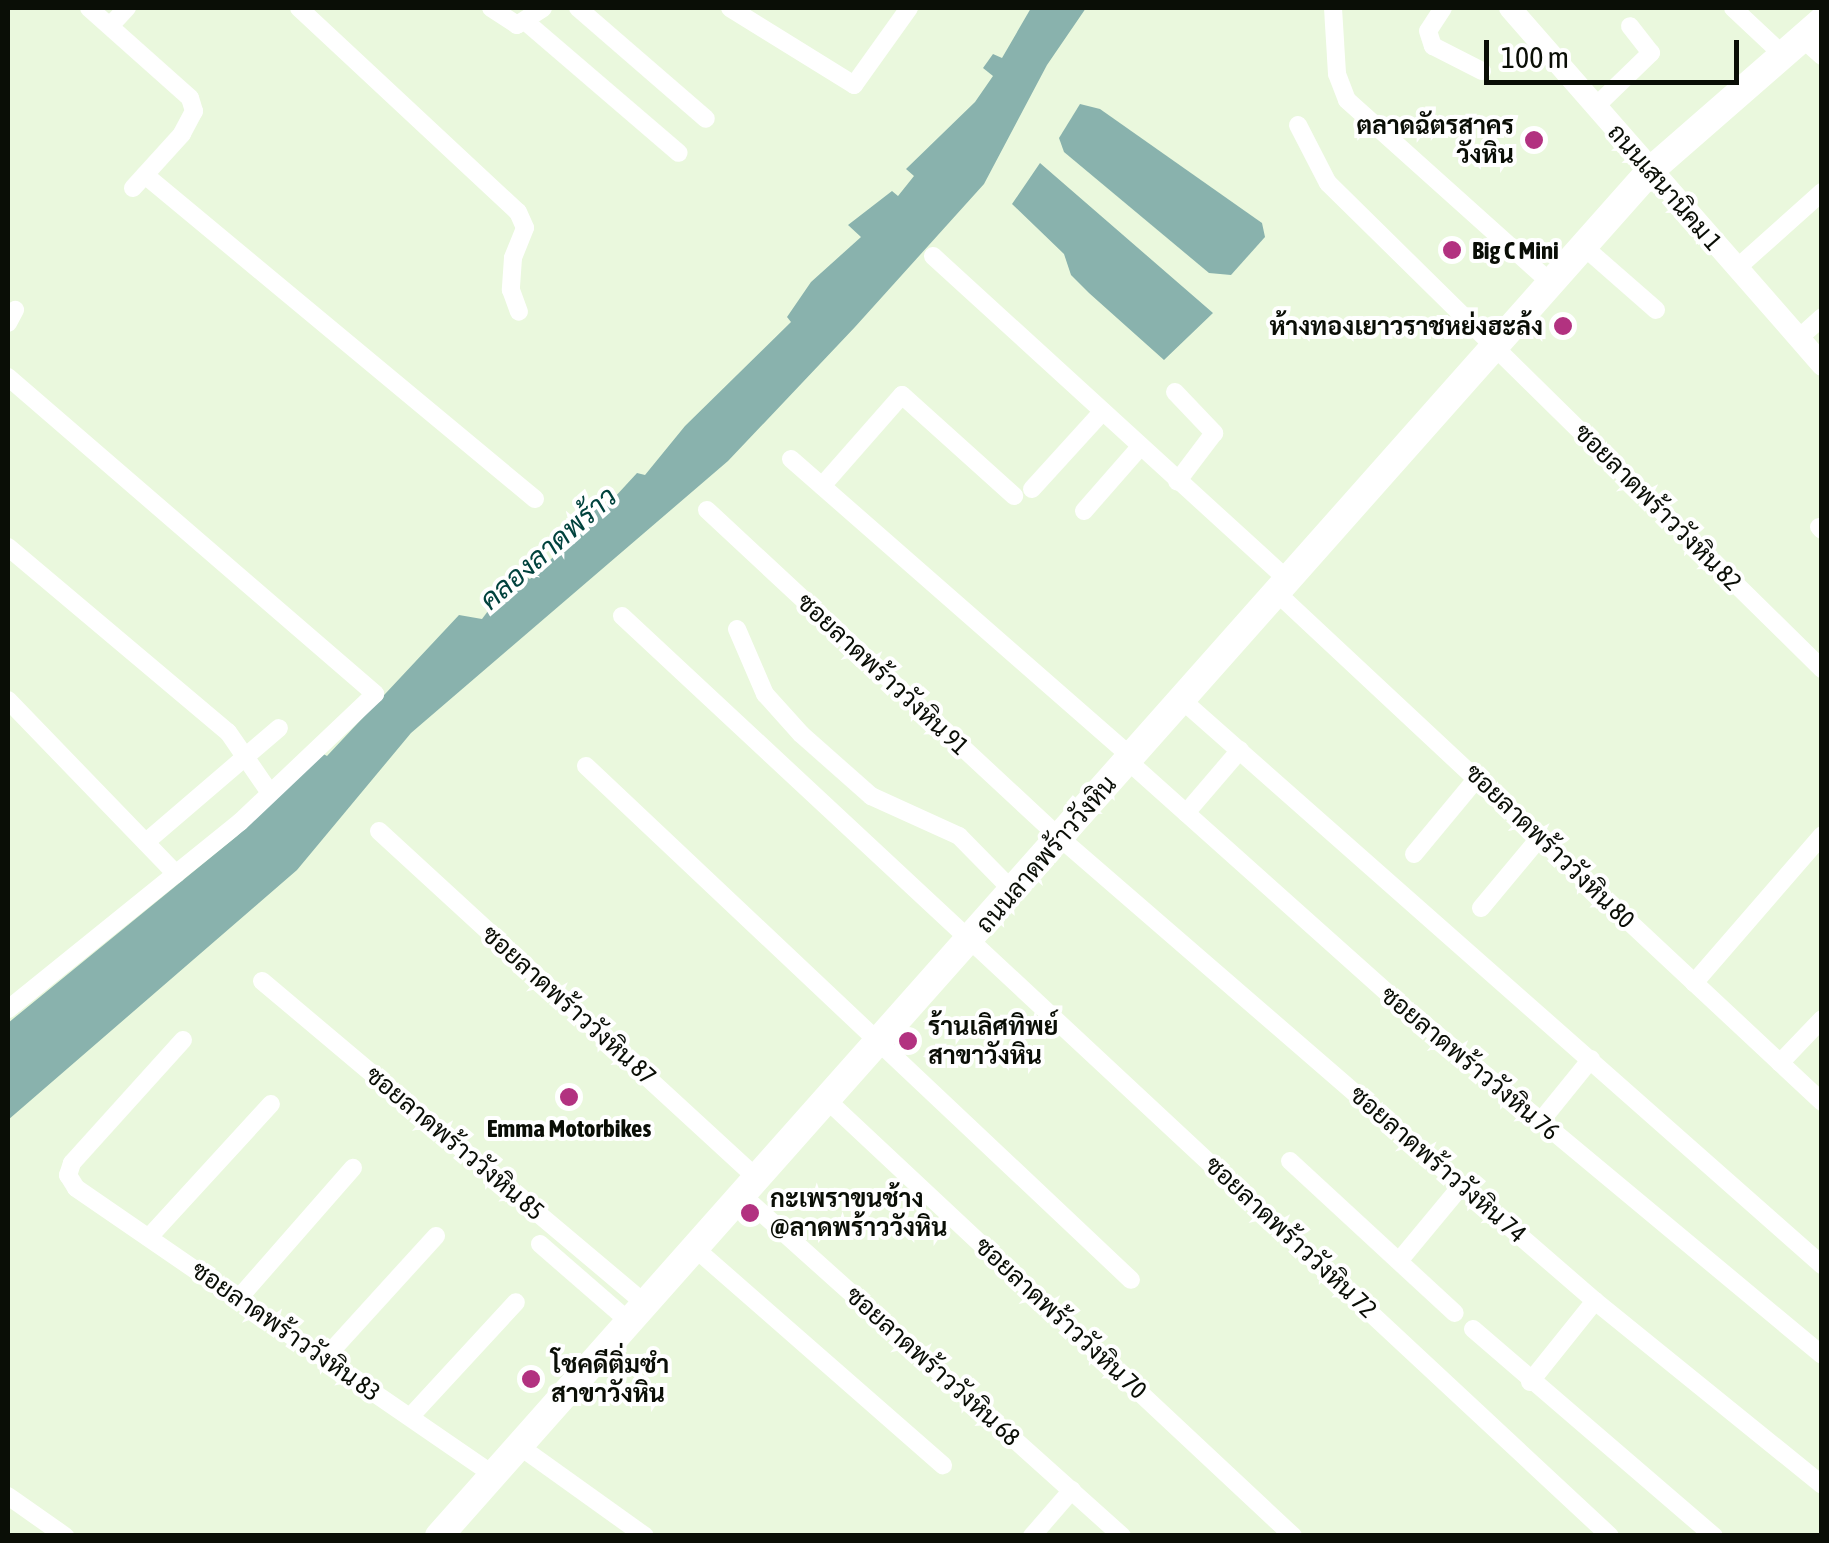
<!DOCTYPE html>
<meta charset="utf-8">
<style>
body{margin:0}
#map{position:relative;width:1829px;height:1543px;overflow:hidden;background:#eaf8dd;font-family:"Asap Condensed",Sarabun,sans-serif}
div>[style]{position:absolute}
.water>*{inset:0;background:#89b2ad}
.minor>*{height:18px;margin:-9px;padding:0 9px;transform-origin:9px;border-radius:9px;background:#fff}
.tertiary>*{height:22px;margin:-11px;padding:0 11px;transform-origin:11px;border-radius:11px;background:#fff}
.secondary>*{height:28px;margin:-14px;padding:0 14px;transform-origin:14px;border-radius:14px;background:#fff}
.dots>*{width:28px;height:28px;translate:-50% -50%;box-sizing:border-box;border:5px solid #fff;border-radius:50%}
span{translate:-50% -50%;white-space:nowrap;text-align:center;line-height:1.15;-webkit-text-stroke:8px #fff;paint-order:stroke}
.poi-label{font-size:25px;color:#0a0e06;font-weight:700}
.right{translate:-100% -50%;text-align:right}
.left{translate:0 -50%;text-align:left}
.street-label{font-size:25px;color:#0a0e06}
.water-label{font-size:28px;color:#00423d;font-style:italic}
.frame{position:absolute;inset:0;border:10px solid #0a0e06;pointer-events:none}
.scale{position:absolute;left:1484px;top:40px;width:255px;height:45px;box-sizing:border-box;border:5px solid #0a0e06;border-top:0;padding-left:12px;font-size:30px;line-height:35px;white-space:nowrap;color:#0a0e06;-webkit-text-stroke:8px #fff;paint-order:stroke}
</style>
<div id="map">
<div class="water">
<div style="clip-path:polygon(1031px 8px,1086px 8px,1047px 65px,984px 184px,855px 327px,728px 461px,411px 733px,297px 870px,8px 1120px,8px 1023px,237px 836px,320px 752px,327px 756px,459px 615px,482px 619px,503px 591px,524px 576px,530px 579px,588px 524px,578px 512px,591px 502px,602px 511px,637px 473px,645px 475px,685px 426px,791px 322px,787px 317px,811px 282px,861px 237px,848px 225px,892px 191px,898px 196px,914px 176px,906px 169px,975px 102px,993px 76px,983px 68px,993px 54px,1002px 58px)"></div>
<div style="clip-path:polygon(1080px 104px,1100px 109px,1262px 223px,1265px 237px,1231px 275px,1209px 273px,1064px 152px,1059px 138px)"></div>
<div style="clip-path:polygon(1040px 163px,1213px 313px,1164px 360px,1089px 293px,1071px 275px,1064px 254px,1012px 204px)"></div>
</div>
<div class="minor">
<div style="left:89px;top:8px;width:135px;rotate:41.7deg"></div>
<div style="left:190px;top:98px;width:14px;rotate:73deg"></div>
<div style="left:194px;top:111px;width:26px;rotate:118deg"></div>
<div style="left:182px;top:134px;width:73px;rotate:132.2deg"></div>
<div style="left:299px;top:8px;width:299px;rotate:43deg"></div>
<div style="left:518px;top:212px;width:17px;rotate:66deg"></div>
<div style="left:525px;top:228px;width:32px;rotate:112deg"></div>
<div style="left:513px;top:258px;width:32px;rotate:94deg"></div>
<div style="left:511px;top:290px;width:23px;rotate:70deg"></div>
<div style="left:491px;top:8px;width:31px;rotate:33deg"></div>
<div style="left:517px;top:25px;width:31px;rotate:-33deg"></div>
<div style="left:578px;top:8px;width:169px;rotate:40.9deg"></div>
<div style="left:730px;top:8px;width:146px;rotate:31.8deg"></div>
<div style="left:854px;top:85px;width:95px;rotate:-54.5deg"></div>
<div style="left:1333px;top:8px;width:66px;rotate:86.5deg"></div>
<div style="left:1337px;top:74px;width:28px;rotate:69deg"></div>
<div style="left:1347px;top:100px;width:273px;rotate:41.9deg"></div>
<div style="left:1443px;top:8px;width:27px;rotate:123deg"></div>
<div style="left:1428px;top:31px;width:16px;rotate:72deg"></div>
<div style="left:1433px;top:46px;width:55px;rotate:27deg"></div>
<div style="left:1733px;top:8px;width:69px;rotate:43.2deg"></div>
<div style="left:526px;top:22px;width:201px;rotate:40.6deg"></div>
<div style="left:110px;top:26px;width:25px;rotate:-47deg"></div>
<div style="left:1802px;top:38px;width:27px;rotate:42deg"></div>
<div style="left:1595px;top:107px;width:78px;rotate:-44deg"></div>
<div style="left:1651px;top:53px;width:34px;rotate:-128deg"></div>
<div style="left:1298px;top:125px;width:65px;rotate:62.7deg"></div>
<div style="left:1328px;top:183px;width:693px;rotate:44.53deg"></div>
<div style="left:145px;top:175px;width:507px;rotate:39.72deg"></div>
<div style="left:1583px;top:246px;width:97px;rotate:41.2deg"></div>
<div style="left:933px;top:256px;width:481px;rotate:42.4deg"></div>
<div style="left:1737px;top:268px;width:114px;rotate:-41.8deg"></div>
<div style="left:8px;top:323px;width:15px;rotate:-62deg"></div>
<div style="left:1799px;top:338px;width:31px;rotate:-42deg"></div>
<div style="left:8px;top:377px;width:485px;rotate:40.8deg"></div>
<div style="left:375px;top:694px;width:186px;rotate:136.5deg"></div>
<div style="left:240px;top:822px;width:298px;rotate:141.1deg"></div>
<div style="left:1175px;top:392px;width:57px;rotate:46.4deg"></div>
<div style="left:1214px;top:433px;width:61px;rotate:127.1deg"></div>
<div style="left:791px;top:459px;width:453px;rotate:41.2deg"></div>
<div style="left:822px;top:486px;width:121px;rotate:-48.7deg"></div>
<div style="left:902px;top:395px;width:151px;rotate:42deg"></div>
<div style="left:1032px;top:489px;width:105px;rotate:-47.7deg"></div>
<div style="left:707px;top:510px;width:480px;rotate:42.9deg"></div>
<div style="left:1059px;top:837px;width:709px;rotate:40.88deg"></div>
<div style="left:1595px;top:1301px;width:292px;rotate:39deg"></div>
<div style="left:1084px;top:511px;width:85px;rotate:-48.8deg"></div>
<div style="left:1819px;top:527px;width:4px;rotate:45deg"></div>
<div style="left:8px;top:547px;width:287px;rotate:40.1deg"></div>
<div style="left:228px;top:732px;width:70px;rotate:55.4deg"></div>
<div style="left:1277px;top:593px;width:746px;rotate:43.04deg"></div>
<div style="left:622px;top:616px;width:1350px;rotate:42.96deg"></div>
<div style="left:737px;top:629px;width:71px;rotate:66.7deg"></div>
<div style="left:765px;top:694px;width:54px;rotate:48deg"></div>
<div style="left:801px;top:734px;width:94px;rotate:41.5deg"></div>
<div style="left:871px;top:796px;width:97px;rotate:24.4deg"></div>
<div style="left:959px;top:836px;width:77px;rotate:45.5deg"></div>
<div style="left:8px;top:700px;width:242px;rotate:46deg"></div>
<div style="left:1182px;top:700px;width:854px;rotate:41.44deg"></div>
<div style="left:1128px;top:761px;width:356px;rotate:41.8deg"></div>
<div style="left:1393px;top:998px;width:558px;rotate:39.77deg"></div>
<div style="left:586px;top:766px;width:749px;rotate:43.32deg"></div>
<div style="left:1186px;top:813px;width:83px;rotate:-49.4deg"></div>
<div style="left:379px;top:831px;width:516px;rotate:42.57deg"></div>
<div style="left:146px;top:842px;width:175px;rotate:-40.6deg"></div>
<div style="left:1414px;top:854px;width:100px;rotate:-50.3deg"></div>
<div style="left:1481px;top:908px;width:94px;rotate:-50.2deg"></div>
<div style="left:262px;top:981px;width:505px;rotate:40.1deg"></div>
<div style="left:1694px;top:983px;width:196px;rotate:-49.1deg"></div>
<div style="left:183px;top:1040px;width:166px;rotate:132.1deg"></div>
<div style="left:72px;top:1163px;width:13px;rotate:108deg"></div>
<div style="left:68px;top:1175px;width:15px;rotate:58deg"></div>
<div style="left:76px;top:1188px;width:508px;rotate:34.5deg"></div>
<div style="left:1780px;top:1063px;width:61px;rotate:-46.3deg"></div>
<div style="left:828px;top:1101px;width:637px;rotate:43.09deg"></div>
<div style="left:1540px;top:1122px;width:81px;rotate:-51deg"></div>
<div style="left:1290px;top:1161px;width:224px;rotate:42.7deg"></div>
<div style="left:744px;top:1197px;width:508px;rotate:41.89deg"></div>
<div style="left:150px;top:1236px;width:179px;rotate:-47.5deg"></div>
<div style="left:540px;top:1244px;width:122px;rotate:41deg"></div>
<div style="left:697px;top:1250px;width:327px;rotate:41.2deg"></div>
<div style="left:1399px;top:1261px;width:99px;rotate:-50.3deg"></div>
<div style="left:239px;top:1298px;width:173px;rotate:-48.8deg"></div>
<div style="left:1473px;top:1329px;width:318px;rotate:40.7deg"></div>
<div style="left:325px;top:1358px;width:165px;rotate:-47.7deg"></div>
<div style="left:1530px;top:1382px;width:104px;rotate:-51.3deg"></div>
<div style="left:410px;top:1417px;width:156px;rotate:-47.3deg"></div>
<div style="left:522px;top:1448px;width:151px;rotate:35.6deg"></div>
<div style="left:8px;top:1496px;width:70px;rotate:35.1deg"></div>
<div style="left:1032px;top:1536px;width:61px;rotate:-49deg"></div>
</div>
<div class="tertiary">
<div style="left:1510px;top:8px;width:474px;rotate:48.8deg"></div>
</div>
<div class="secondary">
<div style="left:439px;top:1536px;width:1826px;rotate:-48.42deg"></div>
<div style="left:1651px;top:170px;width:227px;rotate:-41.1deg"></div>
</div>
<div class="dots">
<div style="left:1534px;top:140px;background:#b23280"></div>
<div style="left:1452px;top:250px;background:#b23280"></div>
<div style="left:1563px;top:326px;background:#b23280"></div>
<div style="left:908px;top:1041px;background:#b23280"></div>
<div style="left:569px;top:1097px;background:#b23280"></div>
<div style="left:750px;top:1213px;background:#b23280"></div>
<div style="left:531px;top:1379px;background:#b23280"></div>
</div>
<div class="poi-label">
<span class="right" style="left:1514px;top:140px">ตลาดฉัตรสาคร<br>วังหิน</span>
<span class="left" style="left:1472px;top:250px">Big C Mini</span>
<span class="right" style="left:1543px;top:326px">ห้างทองเยาวราชหย่งฮะล้ง</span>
<span class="left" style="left:928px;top:1041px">ร้านเลิศทิพย์<br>สาขาวังหิน</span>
<span style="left:569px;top:1128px">Emma Motorbikes</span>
<span class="left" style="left:770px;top:1213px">กะเพราขุนช้าง<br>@ลาดพร้าววังหิน</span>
<span class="left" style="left:551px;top:1379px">โชคดีติ่มซำ<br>สาขาวังหิน</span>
</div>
<div class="street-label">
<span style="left:1665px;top:187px;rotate:49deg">ถนนเสนานิคม 1</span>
<span style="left:1658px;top:507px;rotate:45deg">ซอยลาดพร้าววังหิน 82</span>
<span style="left:883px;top:674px;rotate:43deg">ซอยลาดพร้าววังหิน 91</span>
<span style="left:1550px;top:846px;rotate:44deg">ซอยลาดพร้าววังหิน 80</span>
<span style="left:1046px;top:854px;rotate:-49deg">ถนนลาดพร้าววังหิน</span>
<span style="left:569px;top:1005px;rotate:42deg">ซอยลาดพร้าววังหิน 87</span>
<span style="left:1470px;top:1063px;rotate:40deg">ซอยลาดพร้าววังหิน 76</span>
<span style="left:455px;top:1143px;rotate:40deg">ซอยลาดพร้าววังหิน 85</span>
<span style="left:1438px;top:1164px;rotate:41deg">ซอยลาดพร้าววังหิน 74</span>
<span style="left:1291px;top:1237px;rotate:43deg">ซอยลาดพร้าววังหิน 72</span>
<span style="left:1061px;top:1318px;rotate:43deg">ซอยลาดพร้าววังหิน 70</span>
<span style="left:286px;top:1331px;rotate:35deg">ซอยลาดพร้าววังหิน 83</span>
<span style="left:933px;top:1366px;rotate:42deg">ซอยลาดพร้าววังหิน 68</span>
</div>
<div class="water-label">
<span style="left:548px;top:548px;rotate:-41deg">คลองลาดพร้าว</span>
</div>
<div class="frame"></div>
<div class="scale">100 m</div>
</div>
